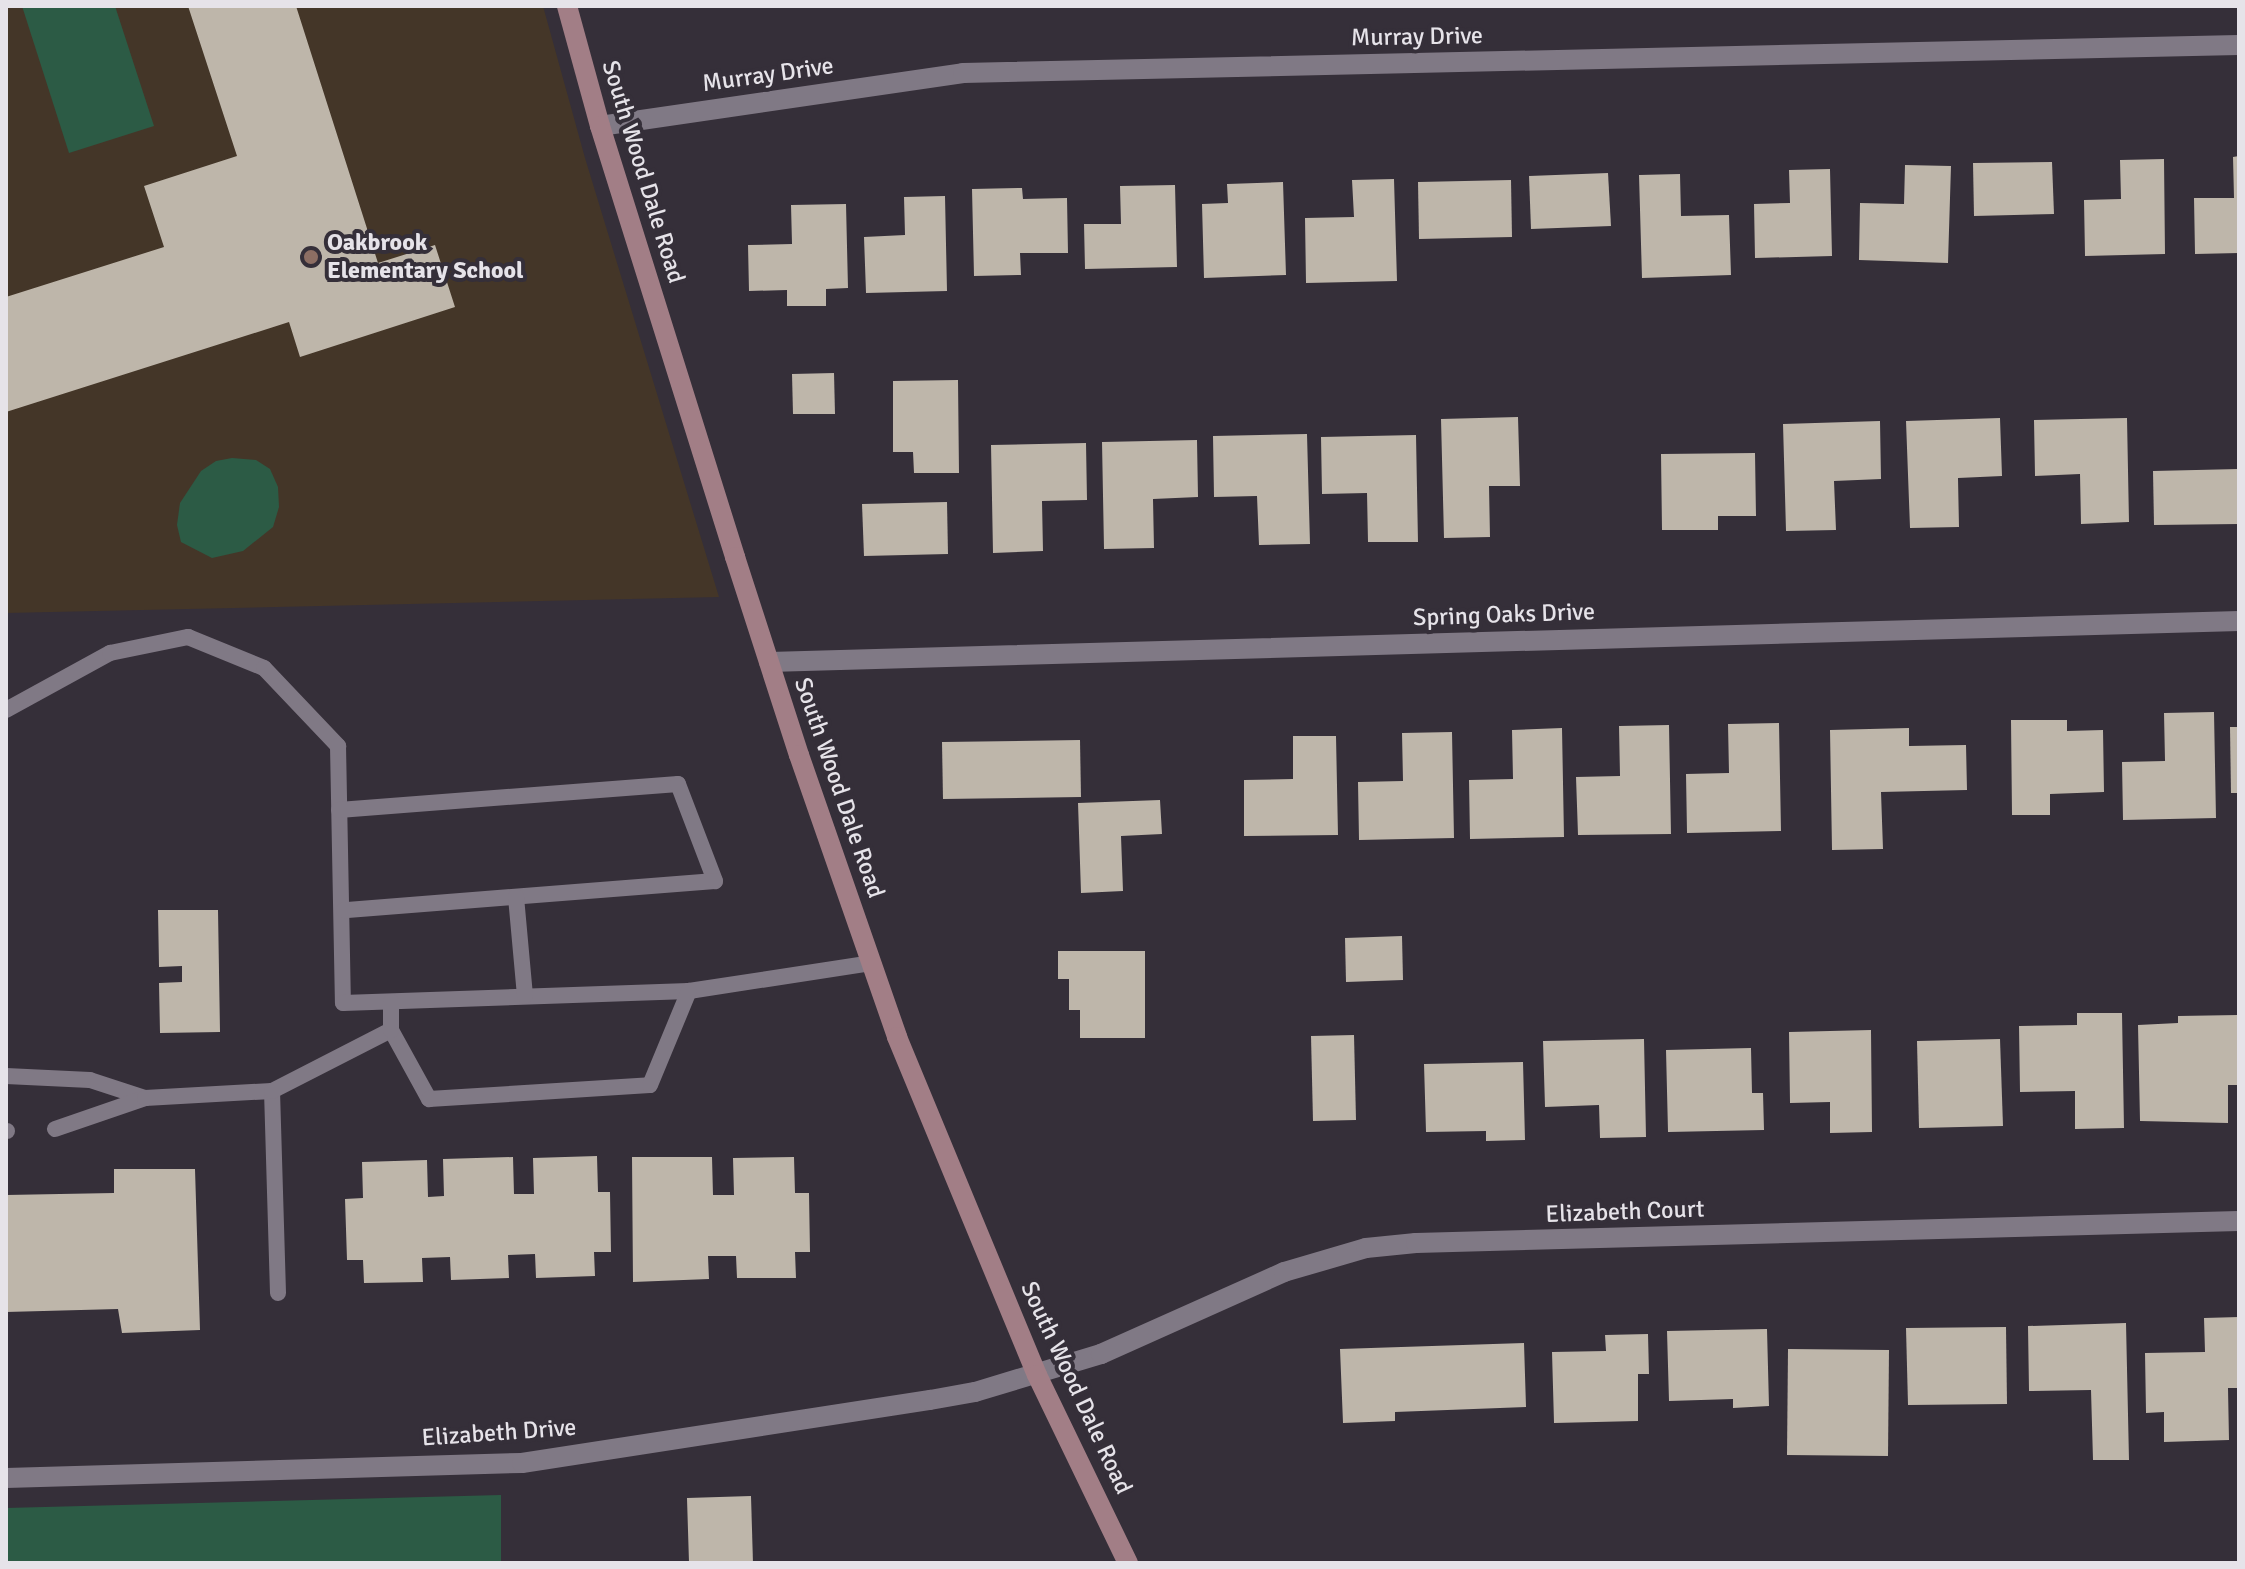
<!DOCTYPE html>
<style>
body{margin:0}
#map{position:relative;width:2245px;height:1569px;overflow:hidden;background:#352f39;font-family:Signika,sans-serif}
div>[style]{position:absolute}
.education>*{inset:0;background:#443628}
.green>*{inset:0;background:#2c5b45}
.building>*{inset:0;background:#beb6aa}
.service>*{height:16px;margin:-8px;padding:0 8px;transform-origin:8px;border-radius:8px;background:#807985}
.minor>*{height:20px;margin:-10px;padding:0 10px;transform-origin:10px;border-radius:10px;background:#807985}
.secondary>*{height:20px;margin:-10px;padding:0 10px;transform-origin:10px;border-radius:10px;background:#a27e86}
.dots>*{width:22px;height:22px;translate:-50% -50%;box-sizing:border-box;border:4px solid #352f39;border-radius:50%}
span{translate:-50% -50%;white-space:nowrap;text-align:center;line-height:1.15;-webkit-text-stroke:8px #352f39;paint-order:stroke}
.street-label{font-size:24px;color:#e6e3e9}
.poi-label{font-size:24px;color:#e6e3e9;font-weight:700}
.left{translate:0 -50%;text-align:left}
.frame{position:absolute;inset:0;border:8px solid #e6e3e9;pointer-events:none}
</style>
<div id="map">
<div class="education">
<div style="clip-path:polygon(6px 6px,543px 6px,585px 158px,719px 597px,6px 613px)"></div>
</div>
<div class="green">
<div style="clip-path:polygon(22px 6px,115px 6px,154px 126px,69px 153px)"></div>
<div style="clip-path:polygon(232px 458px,256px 460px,270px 469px,278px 487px,279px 507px,273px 527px,243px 551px,212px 558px,181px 542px,177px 525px,180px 503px,201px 471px,216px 461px)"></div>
<div style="clip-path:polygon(501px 1495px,501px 1563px,6px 1563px,6px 1508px)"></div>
</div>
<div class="building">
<div style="clip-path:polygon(188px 6px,296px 6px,378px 263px,435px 245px,455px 307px,300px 357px,289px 322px,6px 412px,6px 297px,164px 247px,144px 186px,237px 156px)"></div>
<div style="clip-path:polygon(2239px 156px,2239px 253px,2195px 254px,2194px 198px,2234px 198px,2233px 157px)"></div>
<div style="clip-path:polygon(2164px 159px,2165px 254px,2085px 256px,2084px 200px,2121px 199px,2120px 160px)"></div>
<div style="clip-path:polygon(2052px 162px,2054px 214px,1974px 216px,1973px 163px)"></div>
<div style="clip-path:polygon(1905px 165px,1951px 166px,1948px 263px,1859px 260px,1860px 203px,1904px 204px)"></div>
<div style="clip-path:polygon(1830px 169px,1832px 256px,1755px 258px,1754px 204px,1790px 203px,1789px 170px)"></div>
<div style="clip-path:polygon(1608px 173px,1611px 226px,1531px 229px,1529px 176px)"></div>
<div style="clip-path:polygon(1680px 174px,1681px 216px,1729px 215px,1731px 275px,1642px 278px,1639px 175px)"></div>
<div style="clip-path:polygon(1394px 179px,1397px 281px,1306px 283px,1305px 218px,1354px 217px,1352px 180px)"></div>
<div style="clip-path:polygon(1511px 180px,1512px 237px,1419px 239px,1418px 182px)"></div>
<div style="clip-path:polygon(1283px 182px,1286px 275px,1204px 278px,1202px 204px,1228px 203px,1227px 184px)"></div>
<div style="clip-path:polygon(1175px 185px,1177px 267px,1085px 269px,1084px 224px,1121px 224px,1120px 186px)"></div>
<div style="clip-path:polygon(1022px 188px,1023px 199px,1067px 198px,1068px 253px,1020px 253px,1021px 275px,974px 276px,972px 189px)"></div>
<div style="clip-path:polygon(945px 196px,947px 291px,866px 293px,864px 237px,905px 235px,904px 197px)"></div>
<div style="clip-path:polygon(846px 204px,848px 288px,826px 289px,826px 306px,787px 306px,787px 290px,749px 291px,748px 245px,792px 244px,791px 205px)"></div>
<div style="clip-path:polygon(834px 373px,835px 414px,793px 414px,792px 374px)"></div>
<div style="clip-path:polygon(958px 380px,959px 473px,914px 473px,913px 452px,893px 452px,893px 381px)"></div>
<div style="clip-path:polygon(1518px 417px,1520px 486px,1489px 486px,1490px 537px,1444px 538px,1441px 419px)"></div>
<div style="clip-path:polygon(2000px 418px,2002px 476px,1958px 478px,1959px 527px,1910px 528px,1906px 421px)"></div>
<div style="clip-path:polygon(2127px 418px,2129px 522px,2081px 524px,2080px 474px,2035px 476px,2034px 420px)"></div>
<div style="clip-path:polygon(1880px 421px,1881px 479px,1834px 481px,1836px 530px,1786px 531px,1783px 424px)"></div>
<div style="clip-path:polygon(1307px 434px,1310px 544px,1259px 545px,1257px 496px,1214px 497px,1213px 436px)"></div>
<div style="clip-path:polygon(1416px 435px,1418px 542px,1368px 542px,1367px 493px,1322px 494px,1321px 437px)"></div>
<div style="clip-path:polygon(1197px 440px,1198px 497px,1153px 499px,1154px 548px,1104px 549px,1102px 442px)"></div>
<div style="clip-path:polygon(1086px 443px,1087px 500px,1042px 501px,1043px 551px,993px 553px,991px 445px)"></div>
<div style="clip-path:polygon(1755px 453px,1756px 516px,1718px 516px,1718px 530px,1662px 530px,1661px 454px)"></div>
<div style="clip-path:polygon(2239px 469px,2239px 524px,2154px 525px,2153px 471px)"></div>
<div style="clip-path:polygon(947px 502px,948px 554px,864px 556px,862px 504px)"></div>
<div style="clip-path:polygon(2214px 712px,2216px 818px,2123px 820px,2122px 762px,2165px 761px,2164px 713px)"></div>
<div style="clip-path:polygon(2011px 720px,2067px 720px,2067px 731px,2103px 730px,2104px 792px,2050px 794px,2050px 815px,2012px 815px)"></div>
<div style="clip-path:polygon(1779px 723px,1781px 831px,1687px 833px,1686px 774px,1729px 773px,1728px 724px)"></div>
<div style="clip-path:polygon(1669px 725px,1671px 834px,1578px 835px,1576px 777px,1620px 776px,1619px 726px)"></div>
<div style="clip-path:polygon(2230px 727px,2239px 727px,2239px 793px,2231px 793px)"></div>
<div style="clip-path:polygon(1562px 728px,1564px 837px,1470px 839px,1469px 780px,1513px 779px,1512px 730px)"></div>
<div style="clip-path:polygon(1909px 728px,1909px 746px,1966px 745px,1967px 790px,1881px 792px,1883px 849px,1832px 850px,1830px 730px)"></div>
<div style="clip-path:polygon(1452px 732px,1454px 838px,1359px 840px,1358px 782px,1403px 781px,1402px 733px)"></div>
<div style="clip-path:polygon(1293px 736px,1336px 736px,1338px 835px,1244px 836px,1244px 780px,1293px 779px)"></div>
<div style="clip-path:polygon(1080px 740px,1081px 797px,943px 799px,942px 742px)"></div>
<div style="clip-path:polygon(1160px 800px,1162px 834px,1121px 836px,1123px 891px,1081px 893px,1078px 803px)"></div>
<div style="clip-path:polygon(158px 910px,218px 910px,220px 1032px,160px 1033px,159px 983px,182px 982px,182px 966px,159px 967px)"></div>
<div style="clip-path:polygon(1402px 936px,1403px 980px,1346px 982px,1345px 938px)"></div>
<div style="clip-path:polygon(1058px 951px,1145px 951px,1145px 1038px,1080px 1038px,1080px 1010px,1069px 1010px,1069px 979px,1058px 979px)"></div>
<div style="clip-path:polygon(2077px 1013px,2122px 1013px,2124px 1128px,2075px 1129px,2075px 1091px,2020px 1092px,2019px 1026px,2077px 1025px)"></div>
<div style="clip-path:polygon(2238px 1015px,2239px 1085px,2228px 1085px,2228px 1123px,2140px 1121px,2138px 1025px,2178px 1023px,2178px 1016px)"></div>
<div style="clip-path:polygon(1871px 1030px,1872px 1132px,1830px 1133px,1830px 1102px,1790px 1103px,1789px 1032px)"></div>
<div style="clip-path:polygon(1354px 1035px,1356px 1120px,1313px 1121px,1311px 1036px)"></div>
<div style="clip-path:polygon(1644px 1039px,1646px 1137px,1600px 1138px,1599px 1105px,1545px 1107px,1543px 1041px)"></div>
<div style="clip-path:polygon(2000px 1039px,2003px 1126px,1919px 1128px,1917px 1041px)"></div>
<div style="clip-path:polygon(1751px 1048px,1752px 1093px,1763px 1093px,1764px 1130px,1668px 1132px,1666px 1050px)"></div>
<div style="clip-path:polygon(1523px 1062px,1525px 1140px,1486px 1141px,1486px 1131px,1426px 1132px,1424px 1064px)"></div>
<div style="clip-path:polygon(597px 1156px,598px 1192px,610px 1192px,611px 1252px,594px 1252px,595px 1276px,536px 1278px,535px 1254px,508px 1255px,509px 1278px,451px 1280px,450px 1257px,422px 1258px,423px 1282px,364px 1283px,363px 1260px,347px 1260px,345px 1199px,363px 1198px,362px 1162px,427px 1160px,428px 1197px,444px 1196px,443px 1159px,513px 1157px,514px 1194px,534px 1194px,533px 1158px)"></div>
<div style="clip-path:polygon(632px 1157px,712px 1157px,713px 1195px,734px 1195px,733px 1158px,794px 1157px,795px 1193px,809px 1193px,810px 1252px,795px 1252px,796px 1278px,737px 1278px,736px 1256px,708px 1256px,709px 1279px,633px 1282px)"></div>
<div style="clip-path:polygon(114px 1169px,195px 1169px,200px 1330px,122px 1333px,118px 1309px,6px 1312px,6px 1195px,114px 1193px)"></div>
<div style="clip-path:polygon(2239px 1317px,2239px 1388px,2228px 1388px,2229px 1440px,2164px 1442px,2164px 1412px,2146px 1413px,2145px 1353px,2205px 1352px,2204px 1318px)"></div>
<div style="clip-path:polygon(2126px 1323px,2129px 1460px,2093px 1460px,2091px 1390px,2029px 1391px,2028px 1326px)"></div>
<div style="clip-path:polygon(2006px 1327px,2007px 1404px,1908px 1405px,1906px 1328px)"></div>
<div style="clip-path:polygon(1767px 1329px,1769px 1406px,1733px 1408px,1733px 1399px,1669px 1401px,1667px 1331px)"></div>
<div style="clip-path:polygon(1648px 1334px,1649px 1374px,1638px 1374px,1638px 1421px,1554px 1423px,1552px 1352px,1606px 1351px,1605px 1335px)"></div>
<div style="clip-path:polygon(1524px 1343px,1526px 1407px,1395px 1412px,1395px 1421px,1343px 1423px,1340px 1349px)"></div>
<div style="clip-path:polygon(1788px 1349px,1889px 1350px,1888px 1456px,1787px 1455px)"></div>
<div style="clip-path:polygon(751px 1496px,753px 1563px,689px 1563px,687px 1498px)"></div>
</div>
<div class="service">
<div style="left:6px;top:710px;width:119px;rotate:-28.7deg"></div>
<div style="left:110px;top:653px;width:80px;rotate:-11.6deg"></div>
<div style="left:188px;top:637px;width:82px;rotate:22.2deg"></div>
<div style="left:264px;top:668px;width:108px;rotate:46.5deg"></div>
<div style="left:338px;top:746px;width:257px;rotate:88.9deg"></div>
<div style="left:343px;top:1003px;width:346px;rotate:-2deg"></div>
<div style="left:689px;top:991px;width:184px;rotate:-8.7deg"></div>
<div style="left:339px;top:810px;width:340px;rotate:-4.4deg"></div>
<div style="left:678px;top:784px;width:104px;rotate:69.1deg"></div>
<div style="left:715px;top:881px;width:372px;rotate:175.5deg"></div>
<div style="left:516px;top:897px;width:99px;rotate:84.8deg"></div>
<div style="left:391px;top:1030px;width:79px;rotate:61.2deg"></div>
<div style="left:429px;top:1099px;width:221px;rotate:-3.6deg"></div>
<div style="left:650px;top:1085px;width:102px;rotate:-67.5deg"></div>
<div style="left:6px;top:1076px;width:84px;rotate:2.7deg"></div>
<div style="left:90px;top:1080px;width:58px;rotate:18.1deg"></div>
<div style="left:55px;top:1129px;width:95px;rotate:-19deg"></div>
<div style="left:145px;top:1098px;width:127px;rotate:-3.2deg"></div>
<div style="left:6px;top:1131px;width:1px"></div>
<div style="left:278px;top:1293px;width:202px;rotate:-91.7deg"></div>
<div style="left:272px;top:1091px;width:134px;rotate:-27.1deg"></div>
<div style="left:391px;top:1030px;width:28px;rotate:-90deg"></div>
</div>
<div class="minor">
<div style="left:600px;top:126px;width:367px;rotate:-8.3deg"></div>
<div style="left:963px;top:73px;width:1276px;rotate:-1.26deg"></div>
<div style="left:769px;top:662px;width:1471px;rotate:-1.6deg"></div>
<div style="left:6px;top:1478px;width:516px;rotate:-1.67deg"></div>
<div style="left:522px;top:1463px;width:413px;rotate:-8.8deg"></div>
<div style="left:930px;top:1400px;width:46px;rotate:-10.1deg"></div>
<div style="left:975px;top:1392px;width:132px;rotate:-16.8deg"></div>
<div style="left:1101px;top:1354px;width:201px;rotate:-24.1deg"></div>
<div style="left:1284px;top:1272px;width:85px;rotate:-16.3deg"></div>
<div style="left:1366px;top:1248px;width:50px;rotate:-5.7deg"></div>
<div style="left:1416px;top:1243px;width:823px;rotate:-1.53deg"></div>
</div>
<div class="secondary">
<div style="left:567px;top:6px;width:124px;rotate:74.6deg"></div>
<div style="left:600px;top:126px;width:452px;rotate:72.6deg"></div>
<div style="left:735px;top:557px;width:208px;rotate:72.1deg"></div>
<div style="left:799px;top:755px;width:299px;rotate:70.8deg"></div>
<div style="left:897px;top:1037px;width:366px;rotate:67.5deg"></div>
<div style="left:1037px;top:1375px;width:209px;rotate:64.2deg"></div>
</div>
<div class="dots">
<div style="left:311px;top:257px;background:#8d6e63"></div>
</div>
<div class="street-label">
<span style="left:1417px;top:37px;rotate:-1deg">Murray Drive</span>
<span style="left:768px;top:75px;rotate:-8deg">Murray Drive</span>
<span style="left:643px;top:172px;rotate:73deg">South Wood Dale Road</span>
<span style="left:1504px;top:615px;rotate:-2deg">Spring Oaks Drive</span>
<span style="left:839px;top:788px;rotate:71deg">South Wood Dale Road</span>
<span style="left:1625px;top:1212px;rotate:-2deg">Elizabeth Court</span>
<span style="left:1076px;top:1388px;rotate:65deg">South Wood Dale Road</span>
<span style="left:499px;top:1433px;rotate:-4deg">Elizabeth Drive</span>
</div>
<div class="poi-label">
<span class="left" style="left:327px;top:257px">Oakbrook<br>Elementary School</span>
</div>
<div class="frame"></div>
</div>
